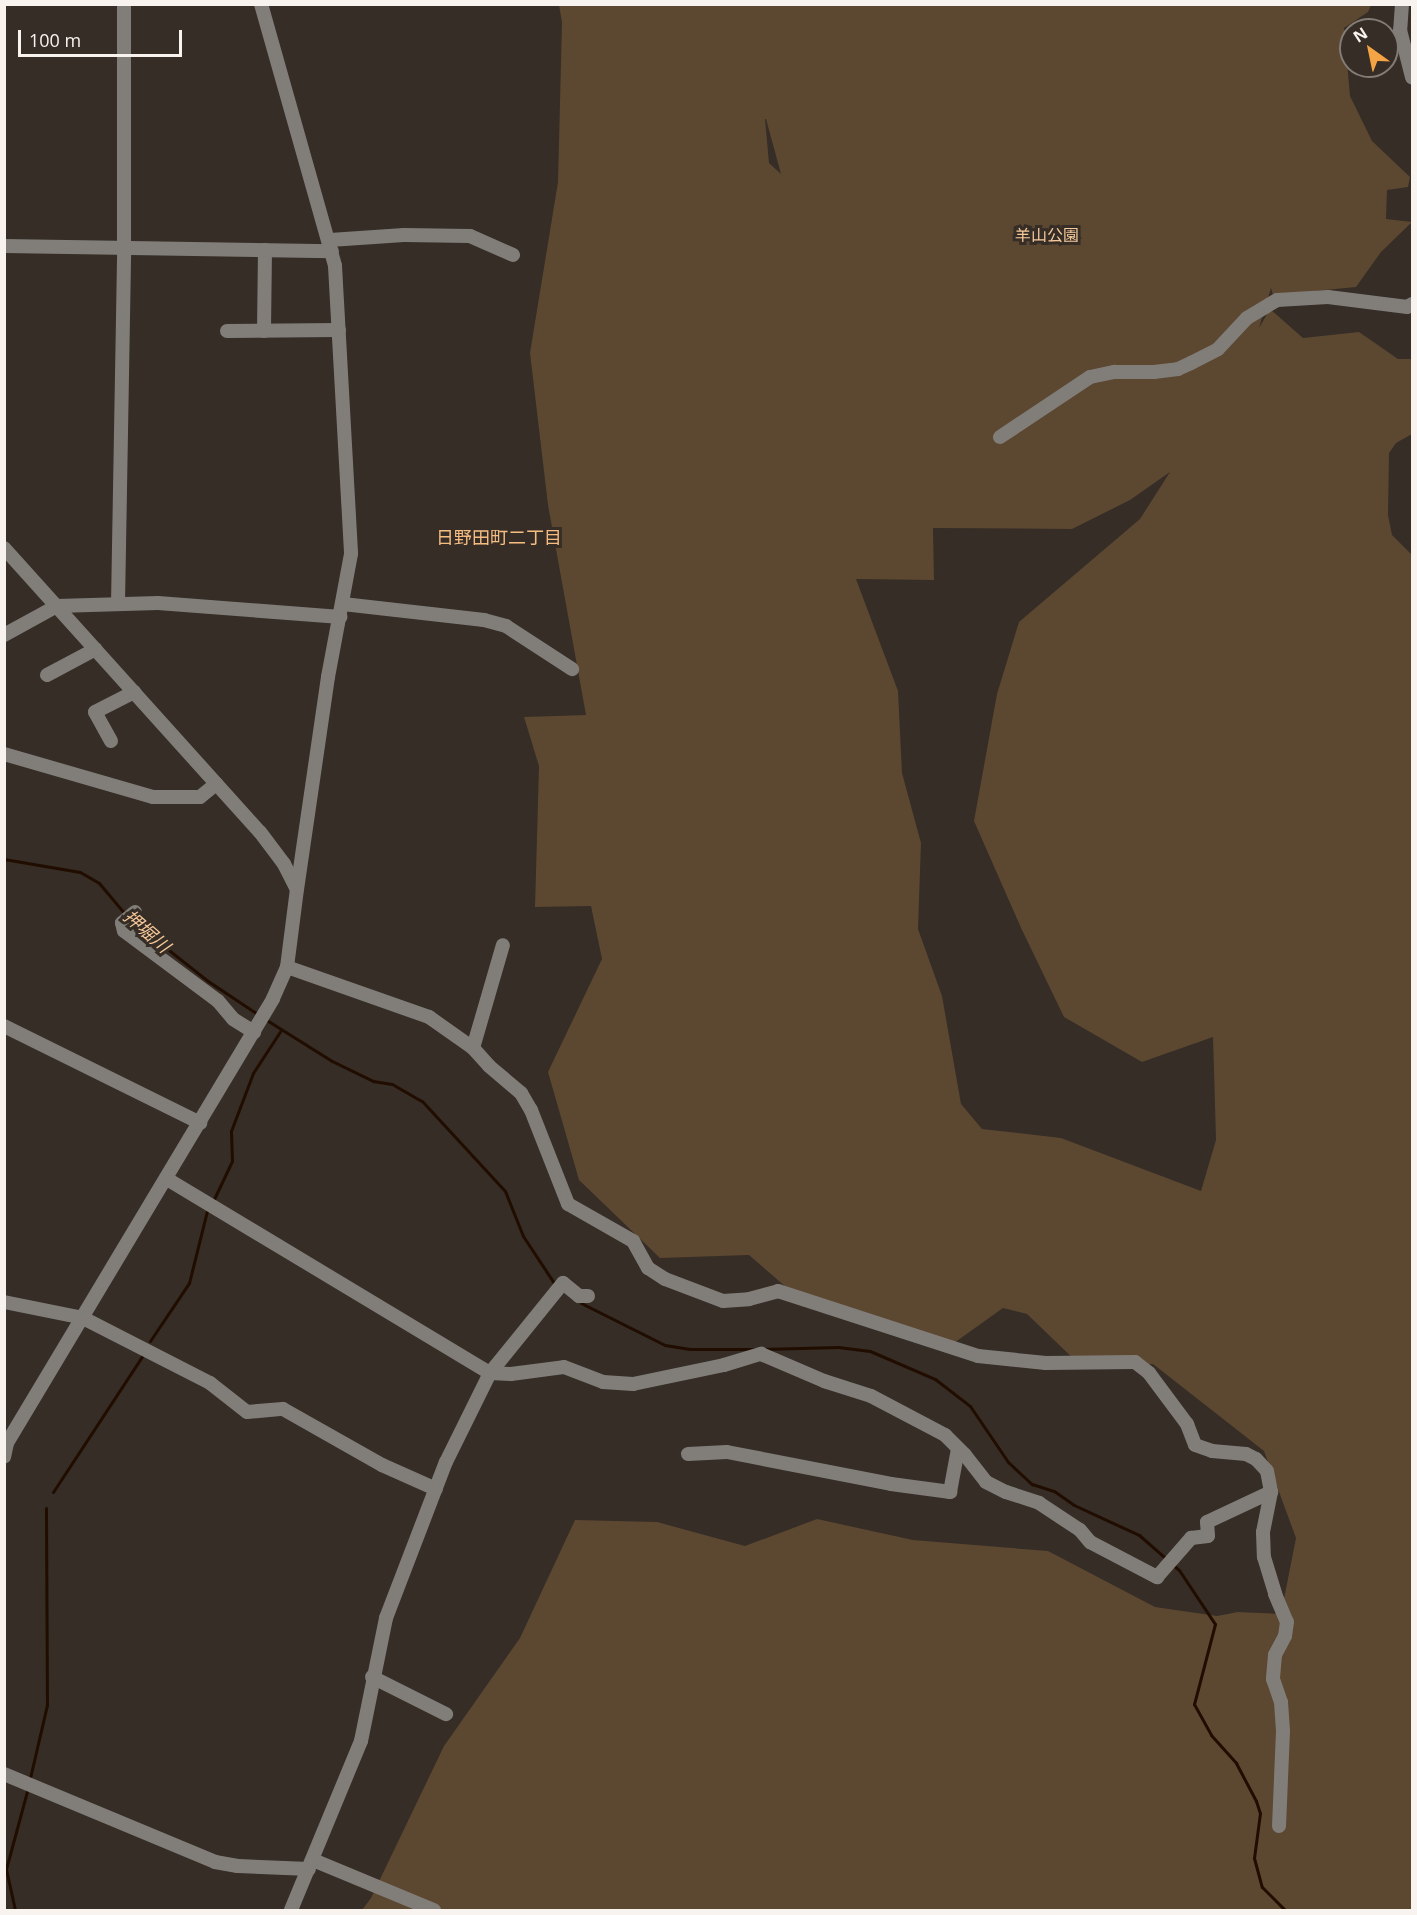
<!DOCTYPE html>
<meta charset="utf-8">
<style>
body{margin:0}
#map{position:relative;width:1417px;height:1915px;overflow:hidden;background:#352d26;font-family:"Open Sans","Noto Sans JP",sans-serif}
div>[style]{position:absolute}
.green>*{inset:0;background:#5c4731}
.stream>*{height:3px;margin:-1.5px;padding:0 1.5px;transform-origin:1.5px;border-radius:1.5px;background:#210d00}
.minor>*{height:14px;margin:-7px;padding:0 7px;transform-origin:7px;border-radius:7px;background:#817e7a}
span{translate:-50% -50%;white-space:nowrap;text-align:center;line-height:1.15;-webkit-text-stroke:6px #352d26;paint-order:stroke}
.park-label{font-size:16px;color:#f7ca9b}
.neighbourhood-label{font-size:18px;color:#f5bd82}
.water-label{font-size:18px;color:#f6c899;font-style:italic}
.frame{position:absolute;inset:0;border:6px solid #f8f3ee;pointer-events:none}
.north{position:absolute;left:1339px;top:18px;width:60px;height:60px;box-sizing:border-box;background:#352d26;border:2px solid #837c76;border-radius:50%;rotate:327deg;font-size:16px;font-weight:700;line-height:24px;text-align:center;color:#f8f3ee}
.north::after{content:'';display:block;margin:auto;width:21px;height:27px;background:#f4a444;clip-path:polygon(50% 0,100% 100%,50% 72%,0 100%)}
.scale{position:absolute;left:18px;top:30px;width:164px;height:27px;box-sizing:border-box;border:3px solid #f8f3ee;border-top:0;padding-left:8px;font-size:18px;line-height:21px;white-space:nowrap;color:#f8f3ee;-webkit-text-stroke:4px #352d26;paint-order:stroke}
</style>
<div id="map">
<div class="green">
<div style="clip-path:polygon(evenodd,559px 5px,1371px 5px,1368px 12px,1344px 28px,1350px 96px,1372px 141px,1410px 177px,1408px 187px,1387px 190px,1386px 219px,1412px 222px,1381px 252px,1356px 287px,1273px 295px,1271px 288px,1259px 328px,1270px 309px,1303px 338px,1359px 332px,1398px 359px,1412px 359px,1412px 434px,1396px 443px,1389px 453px,1388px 515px,1392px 535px,1412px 555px,1412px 1910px,362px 1910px,371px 1898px,444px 1746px,520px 1638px,575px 1520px,657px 1522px,745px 1546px,817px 1519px,913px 1540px,1048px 1551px,1155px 1607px,1217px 1616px,1238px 1612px,1281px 1614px,1296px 1538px,1264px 1451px,1153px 1364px,1081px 1366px,1027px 1314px,1003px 1308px,947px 1348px,787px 1288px,749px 1255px,660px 1258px,579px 1180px,548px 1072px,602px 959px,591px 906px,535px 907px,539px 766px,524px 717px,586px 715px,548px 505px,530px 353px,558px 182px,562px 22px,559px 5px,765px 119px,766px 119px,781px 174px,769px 163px,765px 119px,559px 5px,1170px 472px,1140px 519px,1019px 622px,997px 694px,974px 821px,1022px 930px,1064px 1017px,1142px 1062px,1213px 1037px,1216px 1140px,1201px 1191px,1061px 1138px,982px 1129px,961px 1104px,942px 996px,918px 929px,921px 843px,902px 773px,898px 691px,856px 579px,934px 580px,933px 528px,1072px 529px,1130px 500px,1170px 472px)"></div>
</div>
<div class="stream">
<div style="left:4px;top:859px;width:77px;rotate:9.7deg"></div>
<div style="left:80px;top:872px;width:22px;rotate:30deg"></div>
<div style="left:99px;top:883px;width:40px;rotate:50deg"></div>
<div style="left:132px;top:921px;width:97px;rotate:38.3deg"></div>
<div style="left:208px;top:981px;width:61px;rotate:33.7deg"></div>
<div style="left:265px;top:1019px;width:79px;rotate:32.1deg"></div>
<div style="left:332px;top:1061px;width:46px;rotate:26deg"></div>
<div style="left:373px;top:1081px;width:19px;rotate:9deg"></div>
<div style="left:392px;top:1084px;width:34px;rotate:30deg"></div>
<div style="left:422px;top:1101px;width:122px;rotate:47.3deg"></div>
<div style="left:505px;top:1191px;width:48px;rotate:68.2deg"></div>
<div style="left:523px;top:1236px;width:60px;rotate:56.6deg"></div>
<div style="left:214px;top:1199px;width:42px;rotate:-64.7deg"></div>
<div style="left:232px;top:1161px;width:30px;rotate:-92deg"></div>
<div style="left:231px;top:1131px;width:62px;rotate:-69.2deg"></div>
<div style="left:253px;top:1073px;width:51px;rotate:-56.9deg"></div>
<div style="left:579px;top:1302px;width:96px;rotate:26.6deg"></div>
<div style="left:665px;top:1345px;width:25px;rotate:9deg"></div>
<div style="left:690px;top:1349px;width:66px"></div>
<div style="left:150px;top:1341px;width:70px;rotate:-56.1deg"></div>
<div style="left:189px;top:1283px;width:74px;rotate:-76deg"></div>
<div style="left:763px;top:1349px;width:75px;rotate:-1.5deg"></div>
<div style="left:838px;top:1347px;width:32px;rotate:7deg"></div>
<div style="left:870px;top:1351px;width:71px;rotate:23.3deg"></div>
<div style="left:935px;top:1379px;width:44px;rotate:37.6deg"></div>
<div style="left:970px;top:1406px;width:68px;rotate:55.8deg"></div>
<div style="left:1008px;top:1462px;width:33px;rotate:43deg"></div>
<div style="left:1032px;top:1484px;width:23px;rotate:18deg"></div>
<div style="left:1054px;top:1491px;width:24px;rotate:35deg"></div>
<div style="left:1074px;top:1505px;width:72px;rotate:24.8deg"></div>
<div style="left:1139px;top:1535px;width:37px;rotate:41deg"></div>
<div style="left:53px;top:1492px;width:164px;rotate:-56.7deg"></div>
<div style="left:1172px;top:1564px;width:9px;rotate:41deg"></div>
<div style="left:1179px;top:1570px;width:65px;rotate:56.3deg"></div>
<div style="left:1215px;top:1624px;width:83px;rotate:104.7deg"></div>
<div style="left:1194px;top:1704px;width:35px;rotate:61deg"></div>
<div style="left:1211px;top:1735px;width:38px;rotate:48deg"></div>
<div style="left:1236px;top:1763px;width:43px;rotate:62.2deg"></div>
<div style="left:1256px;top:1801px;width:13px;rotate:72deg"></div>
<div style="left:1260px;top:1813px;width:45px;rotate:97.6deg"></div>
<div style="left:1254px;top:1858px;width:30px;rotate:75deg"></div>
<div style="left:1262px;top:1887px;width:33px;rotate:45deg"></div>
<div style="left:30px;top:1778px;width:75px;rotate:-76.9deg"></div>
<div style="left:47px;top:1705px;width:197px;rotate:-90.3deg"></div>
<div style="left:15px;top:1910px;width:42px;rotate:-102.4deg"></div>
<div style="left:6px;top:1869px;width:81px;rotate:-74.9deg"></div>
</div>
<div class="minor">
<div style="left:261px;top:4px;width:272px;rotate:74.2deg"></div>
<div style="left:335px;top:266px;width:288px;rotate:86.8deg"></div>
<div style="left:351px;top:554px;width:125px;rotate:100.6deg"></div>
<div style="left:328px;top:677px;width:214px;rotate:98.3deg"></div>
<div style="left:1402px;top:4px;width:26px;rotate:94deg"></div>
<div style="left:1400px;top:30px;width:49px;rotate:75.7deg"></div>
<div style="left:330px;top:240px;width:74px;rotate:-3.9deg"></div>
<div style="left:404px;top:235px;width:66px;rotate:0.9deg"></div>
<div style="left:470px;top:236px;width:47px;rotate:23.8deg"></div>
<div style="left:4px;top:246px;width:328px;rotate:0.9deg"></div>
<div style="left:227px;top:331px;width:112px;rotate:-0.5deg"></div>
<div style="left:264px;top:331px;width:81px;rotate:-89.3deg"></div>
<div style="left:1000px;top:437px;width:108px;rotate:-33.7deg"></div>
<div style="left:1090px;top:377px;width:25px;rotate:-12deg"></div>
<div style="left:1114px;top:372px;width:40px"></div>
<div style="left:1154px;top:372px;width:24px;rotate:-7deg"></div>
<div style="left:1178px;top:369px;width:14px;rotate:-25deg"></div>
<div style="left:1191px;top:363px;width:30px;rotate:-27deg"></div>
<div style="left:1218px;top:349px;width:42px;rotate:-46.9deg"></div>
<div style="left:1247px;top:318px;width:35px;rotate:-31deg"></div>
<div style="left:1277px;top:300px;width:51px;rotate:-3.4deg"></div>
<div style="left:1328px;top:297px;width:80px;rotate:7.2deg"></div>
<div style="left:1407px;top:307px;width:6px;rotate:-31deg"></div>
<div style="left:4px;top:548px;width:382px;rotate:48deg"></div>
<div style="left:260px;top:832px;width:40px;rotate:53deg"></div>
<div style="left:284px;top:864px;width:28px;rotate:63deg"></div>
<div style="left:297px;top:889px;width:79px;rotate:97.3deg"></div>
<div style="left:287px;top:967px;width:35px;rotate:114deg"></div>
<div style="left:273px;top:999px;width:518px;rotate:120.93deg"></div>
<div style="left:7px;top:1443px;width:14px;rotate:102deg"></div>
<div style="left:118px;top:604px;width:356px;rotate:-89deg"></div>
<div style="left:124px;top:248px;width:244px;rotate:-90deg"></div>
<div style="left:343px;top:604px;width:142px;rotate:6.5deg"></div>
<div style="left:484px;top:620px;width:23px;rotate:15deg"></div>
<div style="left:506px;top:626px;width:79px;rotate:33.1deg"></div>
<div style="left:4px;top:635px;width:60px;rotate:-28.7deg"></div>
<div style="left:57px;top:606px;width:101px;rotate:-1.7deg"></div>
<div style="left:158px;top:603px;width:183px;rotate:4.4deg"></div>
<div style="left:47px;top:675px;width:55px;rotate:-28deg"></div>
<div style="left:111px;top:741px;width:33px;rotate:-119deg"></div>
<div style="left:95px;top:712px;width:44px;rotate:-27.1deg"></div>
<div style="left:4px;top:754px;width:155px;rotate:16.1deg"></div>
<div style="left:153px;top:797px;width:47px"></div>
<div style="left:200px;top:797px;width:21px;rotate:-39deg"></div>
<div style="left:135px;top:912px;width:17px;rotate:140deg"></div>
<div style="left:122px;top:923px;width:8px;rotate:76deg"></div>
<div style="left:124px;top:931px;width:117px;rotate:36.7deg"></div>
<div style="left:218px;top:1001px;width:23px;rotate:50deg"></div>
<div style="left:233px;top:1019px;width:25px;rotate:32deg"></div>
<div style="left:287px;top:967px;width:151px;rotate:19.4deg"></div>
<div style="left:429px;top:1017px;width:54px;rotate:35.2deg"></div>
<div style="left:473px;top:1048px;width:24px;rotate:48deg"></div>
<div style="left:489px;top:1066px;width:42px;rotate:40.2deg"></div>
<div style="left:521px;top:1093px;width:20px;rotate:60deg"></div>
<div style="left:531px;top:1110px;width:101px;rotate:68.5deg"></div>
<div style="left:568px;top:1204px;width:75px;rotate:29.6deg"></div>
<div style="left:633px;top:1241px;width:31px;rotate:61deg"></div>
<div style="left:648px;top:1268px;width:20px;rotate:33deg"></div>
<div style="left:665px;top:1279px;width:62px;rotate:20.8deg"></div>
<div style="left:723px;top:1301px;width:26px;rotate:-4deg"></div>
<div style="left:749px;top:1299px;width:30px;rotate:-15deg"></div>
<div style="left:778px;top:1291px;width:210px;rotate:18deg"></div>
<div style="left:978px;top:1356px;width:68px;rotate:5.9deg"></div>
<div style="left:1046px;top:1363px;width:89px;rotate:-0.6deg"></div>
<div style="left:1135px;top:1362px;width:18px;rotate:38deg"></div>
<div style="left:1149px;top:1373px;width:64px;rotate:53.3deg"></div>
<div style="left:1187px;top:1424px;width:22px;rotate:69deg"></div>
<div style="left:1195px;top:1445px;width:18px;rotate:19deg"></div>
<div style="left:1212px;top:1451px;width:34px;rotate:5deg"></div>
<div style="left:1246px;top:1454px;width:11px;rotate:27deg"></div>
<div style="left:1256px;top:1459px;width:16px;rotate:47deg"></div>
<div style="left:1267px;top:1471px;width:21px;rotate:79deg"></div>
<div style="left:1271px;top:1492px;width:41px;rotate:101.3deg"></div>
<div style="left:1263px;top:1532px;width:25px;rotate:88deg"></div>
<div style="left:1264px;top:1557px;width:39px;rotate:73deg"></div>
<div style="left:1275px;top:1594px;width:30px;rotate:67deg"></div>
<div style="left:1287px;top:1622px;width:14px;rotate:98deg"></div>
<div style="left:1285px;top:1636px;width:21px;rotate:118deg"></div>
<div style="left:1275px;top:1655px;width:24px;rotate:95deg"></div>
<div style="left:1273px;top:1679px;width:24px;rotate:71deg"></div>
<div style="left:1281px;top:1702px;width:29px;rotate:86deg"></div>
<div style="left:1283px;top:1731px;width:95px;rotate:92.4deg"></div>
<div style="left:4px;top:1026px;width:219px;rotate:26.3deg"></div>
<div style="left:473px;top:1048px;width:107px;rotate:-73.8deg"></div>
<div style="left:167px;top:1179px;width:377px;rotate:31deg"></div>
<div style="left:490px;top:1373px;width:21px;rotate:3deg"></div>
<div style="left:511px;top:1374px;width:53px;rotate:-7.5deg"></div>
<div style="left:564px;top:1367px;width:42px;rotate:21deg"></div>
<div style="left:603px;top:1382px;width:30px;rotate:4deg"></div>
<div style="left:633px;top:1384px;width:93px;rotate:-11.8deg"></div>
<div style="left:724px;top:1365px;width:39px;rotate:-17deg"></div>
<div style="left:761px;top:1354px;width:69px;rotate:23.2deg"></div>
<div style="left:824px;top:1381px;width:49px;rotate:17.7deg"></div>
<div style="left:871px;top:1396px;width:84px;rotate:27.8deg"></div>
<div style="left:945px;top:1435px;width:28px;rotate:45deg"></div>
<div style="left:965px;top:1455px;width:34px;rotate:52deg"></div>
<div style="left:986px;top:1482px;width:22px;rotate:27deg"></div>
<div style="left:1006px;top:1492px;width:35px;rotate:18deg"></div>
<div style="left:1039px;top:1503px;width:49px;rotate:33.4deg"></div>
<div style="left:1080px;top:1530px;width:16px;rotate:50deg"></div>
<div style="left:1090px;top:1542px;width:76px;rotate:27.6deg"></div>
<div style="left:1157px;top:1577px;width:52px;rotate:-48.9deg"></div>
<div style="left:1191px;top:1538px;width:17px;rotate:-7deg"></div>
<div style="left:1208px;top:1536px;width:14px;rotate:-94deg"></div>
<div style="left:1207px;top:1522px;width:71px;rotate:-25.1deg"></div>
<div style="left:4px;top:1302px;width:81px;rotate:11.4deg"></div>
<div style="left:83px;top:1318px;width:143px;rotate:27.1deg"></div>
<div style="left:210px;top:1383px;width:47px;rotate:38.1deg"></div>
<div style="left:247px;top:1412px;width:36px;rotate:-5deg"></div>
<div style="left:283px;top:1409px;width:114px;rotate:29.5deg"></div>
<div style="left:382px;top:1465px;width:59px;rotate:24deg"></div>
<div style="left:688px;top:1454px;width:39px;rotate:-3deg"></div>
<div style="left:727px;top:1452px;width:167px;rotate:11deg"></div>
<div style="left:891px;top:1484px;width:60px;rotate:7.7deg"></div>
<div style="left:950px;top:1492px;width:44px;rotate:-79.5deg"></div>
<div style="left:372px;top:1677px;width:83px;rotate:26.6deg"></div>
<div style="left:4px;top:1774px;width:229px;rotate:22.6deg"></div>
<div style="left:215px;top:1862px;width:23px;rotate:10deg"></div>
<div style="left:238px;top:1866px;width:71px;rotate:2.4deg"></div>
<div style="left:313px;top:1860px;width:131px;rotate:22.5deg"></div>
<div style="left:291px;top:1910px;width:183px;rotate:-67.5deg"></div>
<div style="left:361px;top:1741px;width:126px;rotate:-78.5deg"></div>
<div style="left:386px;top:1618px;width:167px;rotate:-69deg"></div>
<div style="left:446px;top:1462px;width:99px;rotate:-63.7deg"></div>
<div style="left:490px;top:1373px;width:116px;rotate:-51deg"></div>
<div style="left:563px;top:1283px;width:21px;rotate:39deg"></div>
<div style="left:579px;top:1296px;width:9px"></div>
</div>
<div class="park-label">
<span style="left:1047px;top:235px">羊山公園</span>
</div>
<div class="neighbourhood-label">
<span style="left:499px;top:537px">日野田町二丁目</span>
</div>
<div class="water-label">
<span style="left:147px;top:931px;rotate:41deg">押堀川</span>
</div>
<div class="frame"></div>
<div class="north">N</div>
<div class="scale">100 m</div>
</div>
